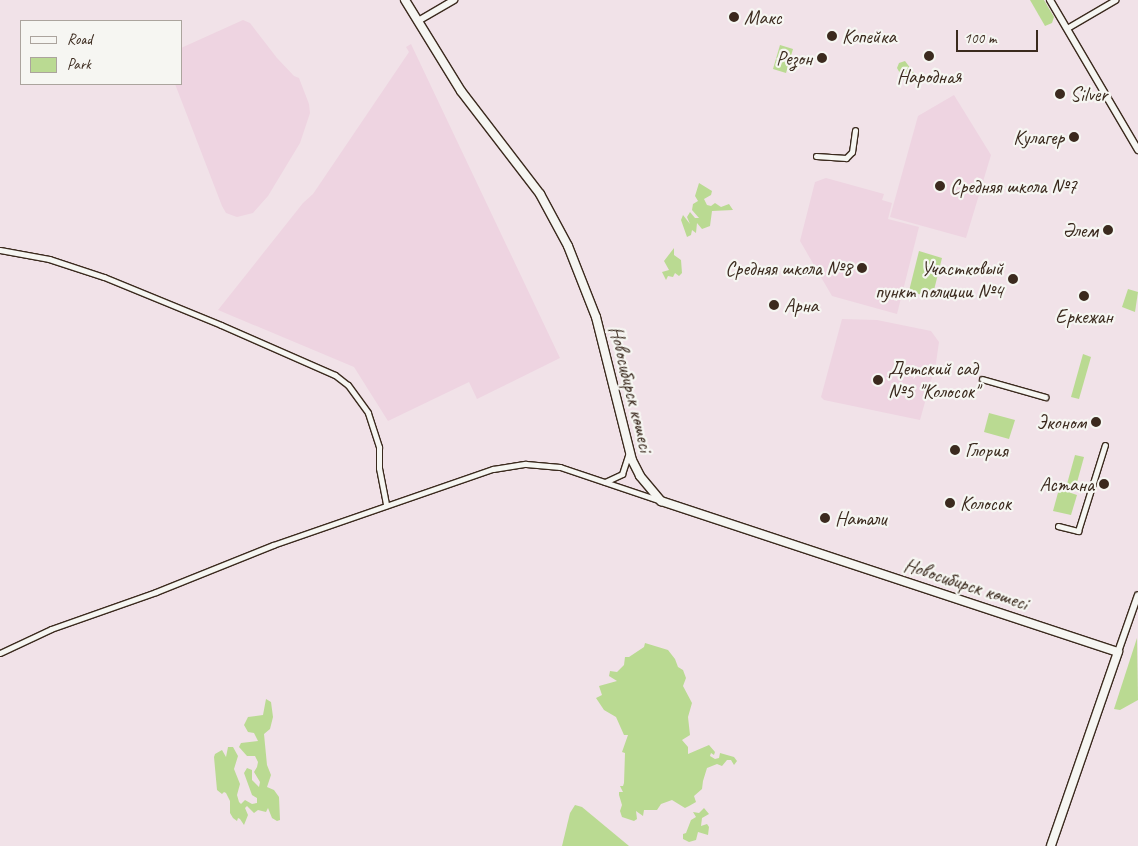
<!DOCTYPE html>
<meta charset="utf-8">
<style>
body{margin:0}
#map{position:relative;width:1138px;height:846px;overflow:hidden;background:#f1e2e8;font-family:Caveat,sans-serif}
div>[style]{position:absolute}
.built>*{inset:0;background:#eed4e1}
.green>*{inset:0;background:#bada92}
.roads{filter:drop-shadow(1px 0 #3b2a1e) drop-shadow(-1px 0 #3b2a1e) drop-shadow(0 1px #3b2a1e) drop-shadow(0 -1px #3b2a1e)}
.minor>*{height:5px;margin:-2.5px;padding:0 2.5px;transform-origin:2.5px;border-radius:2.5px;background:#f6f6f2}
.tertiary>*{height:6px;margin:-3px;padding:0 3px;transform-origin:3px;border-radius:3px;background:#f6f6f2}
.secondary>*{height:8px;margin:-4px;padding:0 4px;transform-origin:4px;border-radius:4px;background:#f6f6f2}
.dots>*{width:14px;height:14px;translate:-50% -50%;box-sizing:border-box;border:2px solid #f6f6f2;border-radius:50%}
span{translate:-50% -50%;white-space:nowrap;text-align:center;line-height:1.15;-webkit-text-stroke:4.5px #f6f6f2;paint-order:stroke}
.poi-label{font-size:20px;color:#3b2a1e}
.left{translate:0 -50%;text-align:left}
.right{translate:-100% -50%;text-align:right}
.street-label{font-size:20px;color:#3b2a1e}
.legend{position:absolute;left:20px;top:20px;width:162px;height:65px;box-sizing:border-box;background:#f6f6f2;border:1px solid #aba49d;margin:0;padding:6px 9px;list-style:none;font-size:15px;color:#3b2a1e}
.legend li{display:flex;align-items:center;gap:10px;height:25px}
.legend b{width:25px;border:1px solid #aba49d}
.scale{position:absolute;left:956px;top:30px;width:82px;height:22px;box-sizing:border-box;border:2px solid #3b2a1e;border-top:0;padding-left:6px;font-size:15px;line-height:18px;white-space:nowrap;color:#3b2a1e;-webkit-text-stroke:4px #f6f6f2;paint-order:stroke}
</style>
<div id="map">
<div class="built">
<div style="clip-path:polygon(243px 20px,250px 23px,277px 58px,294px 76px,299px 78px,309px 104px,310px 113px,300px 143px,268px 196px,253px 213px,237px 217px,226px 213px,222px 206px,175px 84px,181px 84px,181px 48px)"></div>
<div style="clip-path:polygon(411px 44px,560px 358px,477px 399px,469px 382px,388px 421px,354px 367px,218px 310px,303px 203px,313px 194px,409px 52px,406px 47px)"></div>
<div style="clip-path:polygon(954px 95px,991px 155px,966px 238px,890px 217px,918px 116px)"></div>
<div style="clip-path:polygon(826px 178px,884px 194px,882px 200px,892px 203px,888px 219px,919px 227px,897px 314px,832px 296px,800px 241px,815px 182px)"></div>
<div style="clip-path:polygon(842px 319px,877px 320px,931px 331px,939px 342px,936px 363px,920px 420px,824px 400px,821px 397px)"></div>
</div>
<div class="green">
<div style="clip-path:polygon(1030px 0,1044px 0,1054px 17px,1052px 23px,1045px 26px)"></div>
<div style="clip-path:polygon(780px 45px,793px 49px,786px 73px,773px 69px)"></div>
<div style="clip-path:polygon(905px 61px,917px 77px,907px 86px,897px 68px,899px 63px)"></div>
<div style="clip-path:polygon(699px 183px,712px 191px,711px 195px,704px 199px,707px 205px,711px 206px,715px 203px,721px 207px,729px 204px,733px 210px,712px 211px,710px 226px,702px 229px,697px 223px,696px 233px,692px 230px,691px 235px,687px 237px,681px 220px,683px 215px,690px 224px,687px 217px,690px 212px,695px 218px,699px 218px,692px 210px,693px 204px,698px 201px,695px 196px)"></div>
<div style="clip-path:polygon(674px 248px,674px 255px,681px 260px,682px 273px,679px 276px,675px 273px,673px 277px,668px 276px,666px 280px,662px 272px,669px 270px,664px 261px)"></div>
<div style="clip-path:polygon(919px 251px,942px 258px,932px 298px,909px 291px)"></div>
<div style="clip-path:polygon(1128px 289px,1138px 292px,1135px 312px,1122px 307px)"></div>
<div style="clip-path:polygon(1083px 354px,1091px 357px,1079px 399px,1071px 397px)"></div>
<div style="clip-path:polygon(989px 413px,1015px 420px,1009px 439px,984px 432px)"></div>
<div style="clip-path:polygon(1075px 455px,1084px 457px,1076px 486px,1067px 484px)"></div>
<div style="clip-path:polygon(1059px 489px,1077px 495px,1071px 515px,1053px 511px)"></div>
<div style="clip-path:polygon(1137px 638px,1138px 700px,1120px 710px,1114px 709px)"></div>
<div style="clip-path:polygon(645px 643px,668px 650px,675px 659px,678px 667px,683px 670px,686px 678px,683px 686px,692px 703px,688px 717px,690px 735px,682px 740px,688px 747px,688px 754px,709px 745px,715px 752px,714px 755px,711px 753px,710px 756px,715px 759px,719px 758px,720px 753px,734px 757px,737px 761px,734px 765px,731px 760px,727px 760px,722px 766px,717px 764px,707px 768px,703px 781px,702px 789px,694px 796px,696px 802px,689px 806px,685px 808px,672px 800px,661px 804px,657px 810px,644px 810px,643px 816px,636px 811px,637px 819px,634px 821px,622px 817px,620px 811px,622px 805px,619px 795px,619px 792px,623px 792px,620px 786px,623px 786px,624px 783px,625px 753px,622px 752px,628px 735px,624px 735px,616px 717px,604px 710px,596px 698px,602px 695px,599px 686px,617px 681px,609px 676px,610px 671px,617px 672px,624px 665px,625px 657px,629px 657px,644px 647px)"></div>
<div style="clip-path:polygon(266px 699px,271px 702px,273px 717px,270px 729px,264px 734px,267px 765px,271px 775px,267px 787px,274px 790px,279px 797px,280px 820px,277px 821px,272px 818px,268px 808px,266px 812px,258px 810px,254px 813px,247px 806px,245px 808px,248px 815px,244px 825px,240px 819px,238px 818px,237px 821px,233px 818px,230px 813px,230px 801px,226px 793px,224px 792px,222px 794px,217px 790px,214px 757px,215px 754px,222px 750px,226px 757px,228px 747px,233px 747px,238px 756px,234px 769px,240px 784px,237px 795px,239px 802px,241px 804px,245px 800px,252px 804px,257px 803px,257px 798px,252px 795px,244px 773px,247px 768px,252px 770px,252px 780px,259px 787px,260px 782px,254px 772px,257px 767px,258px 762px,255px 756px,247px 756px,239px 747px,241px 743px,258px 741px,254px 733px,248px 732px,244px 725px,248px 717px,263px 715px)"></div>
<div style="clip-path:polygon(575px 805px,582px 807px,629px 846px,562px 846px,570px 813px)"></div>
<div style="clip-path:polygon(704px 808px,709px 814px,702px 818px,701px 826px,707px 824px,709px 827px,708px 835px,698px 832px,696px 840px,689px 842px,683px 839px,683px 834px,686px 833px,691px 820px,696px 817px,693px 812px,699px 813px)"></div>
</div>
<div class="roads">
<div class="minor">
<div style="left:1067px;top:28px;width:56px;rotate:-30.3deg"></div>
<div style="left:816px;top:156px;width:30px;rotate:4deg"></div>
<div style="left:846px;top:158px;width:8px;rotate:-45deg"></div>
<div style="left:852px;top:152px;width:22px;rotate:-82deg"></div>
<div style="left:0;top:250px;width:50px;rotate:10.4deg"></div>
<div style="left:49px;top:259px;width:58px;rotate:18.1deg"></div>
<div style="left:104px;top:277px;width:126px;rotate:22.3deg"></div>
<div style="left:221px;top:325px;width:124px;rotate:23.7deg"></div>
<div style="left:335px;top:375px;width:16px;rotate:38deg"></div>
<div style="left:348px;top:385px;width:34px;rotate:54deg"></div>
<div style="left:368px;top:413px;width:36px;rotate:72deg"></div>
<div style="left:379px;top:447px;width:21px;rotate:90deg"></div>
<div style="left:379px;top:468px;width:38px;rotate:79deg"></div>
<div style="left:982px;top:379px;width:66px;rotate:15.9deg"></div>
<div style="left:605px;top:482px;width:19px;rotate:-25deg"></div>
<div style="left:622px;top:474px;width:23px;rotate:-72deg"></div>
<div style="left:1058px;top:526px;width:21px;rotate:14deg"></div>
<div style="left:1078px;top:531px;width:90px;rotate:-72.6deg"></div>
<div style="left:0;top:653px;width:56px;rotate:-25.2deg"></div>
<div style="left:51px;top:629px;width:111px;rotate:-19.4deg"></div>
<div style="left:156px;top:592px;width:126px;rotate:-21.9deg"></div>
<div style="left:273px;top:545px;width:233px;rotate:-19.1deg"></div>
<div style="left:493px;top:469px;width:33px;rotate:-9deg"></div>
<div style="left:526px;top:464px;width:34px;rotate:5deg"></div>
<div style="left:560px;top:467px;width:107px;rotate:18.6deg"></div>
</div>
<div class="tertiary">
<div style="left:1050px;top:0;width:174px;rotate:59.6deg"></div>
<div style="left:418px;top:21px;width:42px;rotate:-30.3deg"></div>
<div style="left:1118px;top:652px;width:60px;rotate:-70.7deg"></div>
</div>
<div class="secondary">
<div style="left:405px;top:0;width:107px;rotate:58.4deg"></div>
<div style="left:461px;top:91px;width:130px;rotate:52.5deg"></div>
<div style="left:540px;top:194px;width:59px;rotate:61.7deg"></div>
<div style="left:568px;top:246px;width:76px;rotate:68.5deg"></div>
<div style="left:596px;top:317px;width:147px;rotate:75.9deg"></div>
<div style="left:632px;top:460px;width:18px;rotate:63deg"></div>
<div style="left:640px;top:476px;width:33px;rotate:50deg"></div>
<div style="left:661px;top:501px;width:481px;rotate:18.3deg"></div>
<div style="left:1118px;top:652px;width:205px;rotate:109.1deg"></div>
</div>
</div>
<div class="dots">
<div style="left:734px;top:17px;background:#3b2a1e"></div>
<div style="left:832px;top:36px;background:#3b2a1e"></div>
<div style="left:929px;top:56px;background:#3b2a1e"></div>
<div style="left:822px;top:58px;background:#3b2a1e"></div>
<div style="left:1060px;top:94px;background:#3b2a1e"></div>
<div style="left:1074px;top:137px;background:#3b2a1e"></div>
<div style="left:940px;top:186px;background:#3b2a1e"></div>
<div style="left:1108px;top:230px;background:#3b2a1e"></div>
<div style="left:862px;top:268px;background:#3b2a1e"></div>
<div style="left:1013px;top:279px;background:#3b2a1e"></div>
<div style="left:1084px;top:296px;background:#3b2a1e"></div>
<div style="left:774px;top:305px;background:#3b2a1e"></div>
<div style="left:878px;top:380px;background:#3b2a1e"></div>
<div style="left:1096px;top:422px;background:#3b2a1e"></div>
<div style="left:955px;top:450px;background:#3b2a1e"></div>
<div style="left:1104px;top:484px;background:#3b2a1e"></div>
<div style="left:950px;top:503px;background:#3b2a1e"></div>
<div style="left:825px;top:518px;background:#3b2a1e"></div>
</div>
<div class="poi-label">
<span class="left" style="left:744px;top:17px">Макс</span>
<span class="left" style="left:842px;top:36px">Копейка</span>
<span class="right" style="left:812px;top:58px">Резон</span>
<span style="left:929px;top:76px">Народная</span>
<span class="left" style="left:1070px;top:94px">Silver</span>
<span class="right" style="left:1064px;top:137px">Кулагер</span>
<span class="left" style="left:950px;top:186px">Средняя школа №7</span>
<span class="right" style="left:1098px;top:230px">Әлем</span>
<span class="right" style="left:852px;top:268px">Средняя школа №8</span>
<span class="right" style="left:1003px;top:280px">Участковый<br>пункт полиции №4</span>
<span class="left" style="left:784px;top:305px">Арна</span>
<span style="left:1084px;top:316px">Еркежан</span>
<span class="left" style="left:888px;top:380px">Детский сад<br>№5 "Колосок"</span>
<span class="right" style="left:1086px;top:422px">Эконом</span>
<span class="left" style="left:965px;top:450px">Глория</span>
<span class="right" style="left:1094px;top:484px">Астана</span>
<span class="left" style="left:960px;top:503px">Колосок</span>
<span class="left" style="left:835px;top:518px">Натали</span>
</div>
<div class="street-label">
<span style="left:631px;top:389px;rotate:76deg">Новосибирск көшесі</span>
<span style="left:966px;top:584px;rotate:18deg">Новосибирск көшесі</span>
</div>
<ul class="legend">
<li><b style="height:6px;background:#f6f6f2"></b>Road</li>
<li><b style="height:14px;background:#bada92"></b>Park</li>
</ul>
<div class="scale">100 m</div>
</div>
